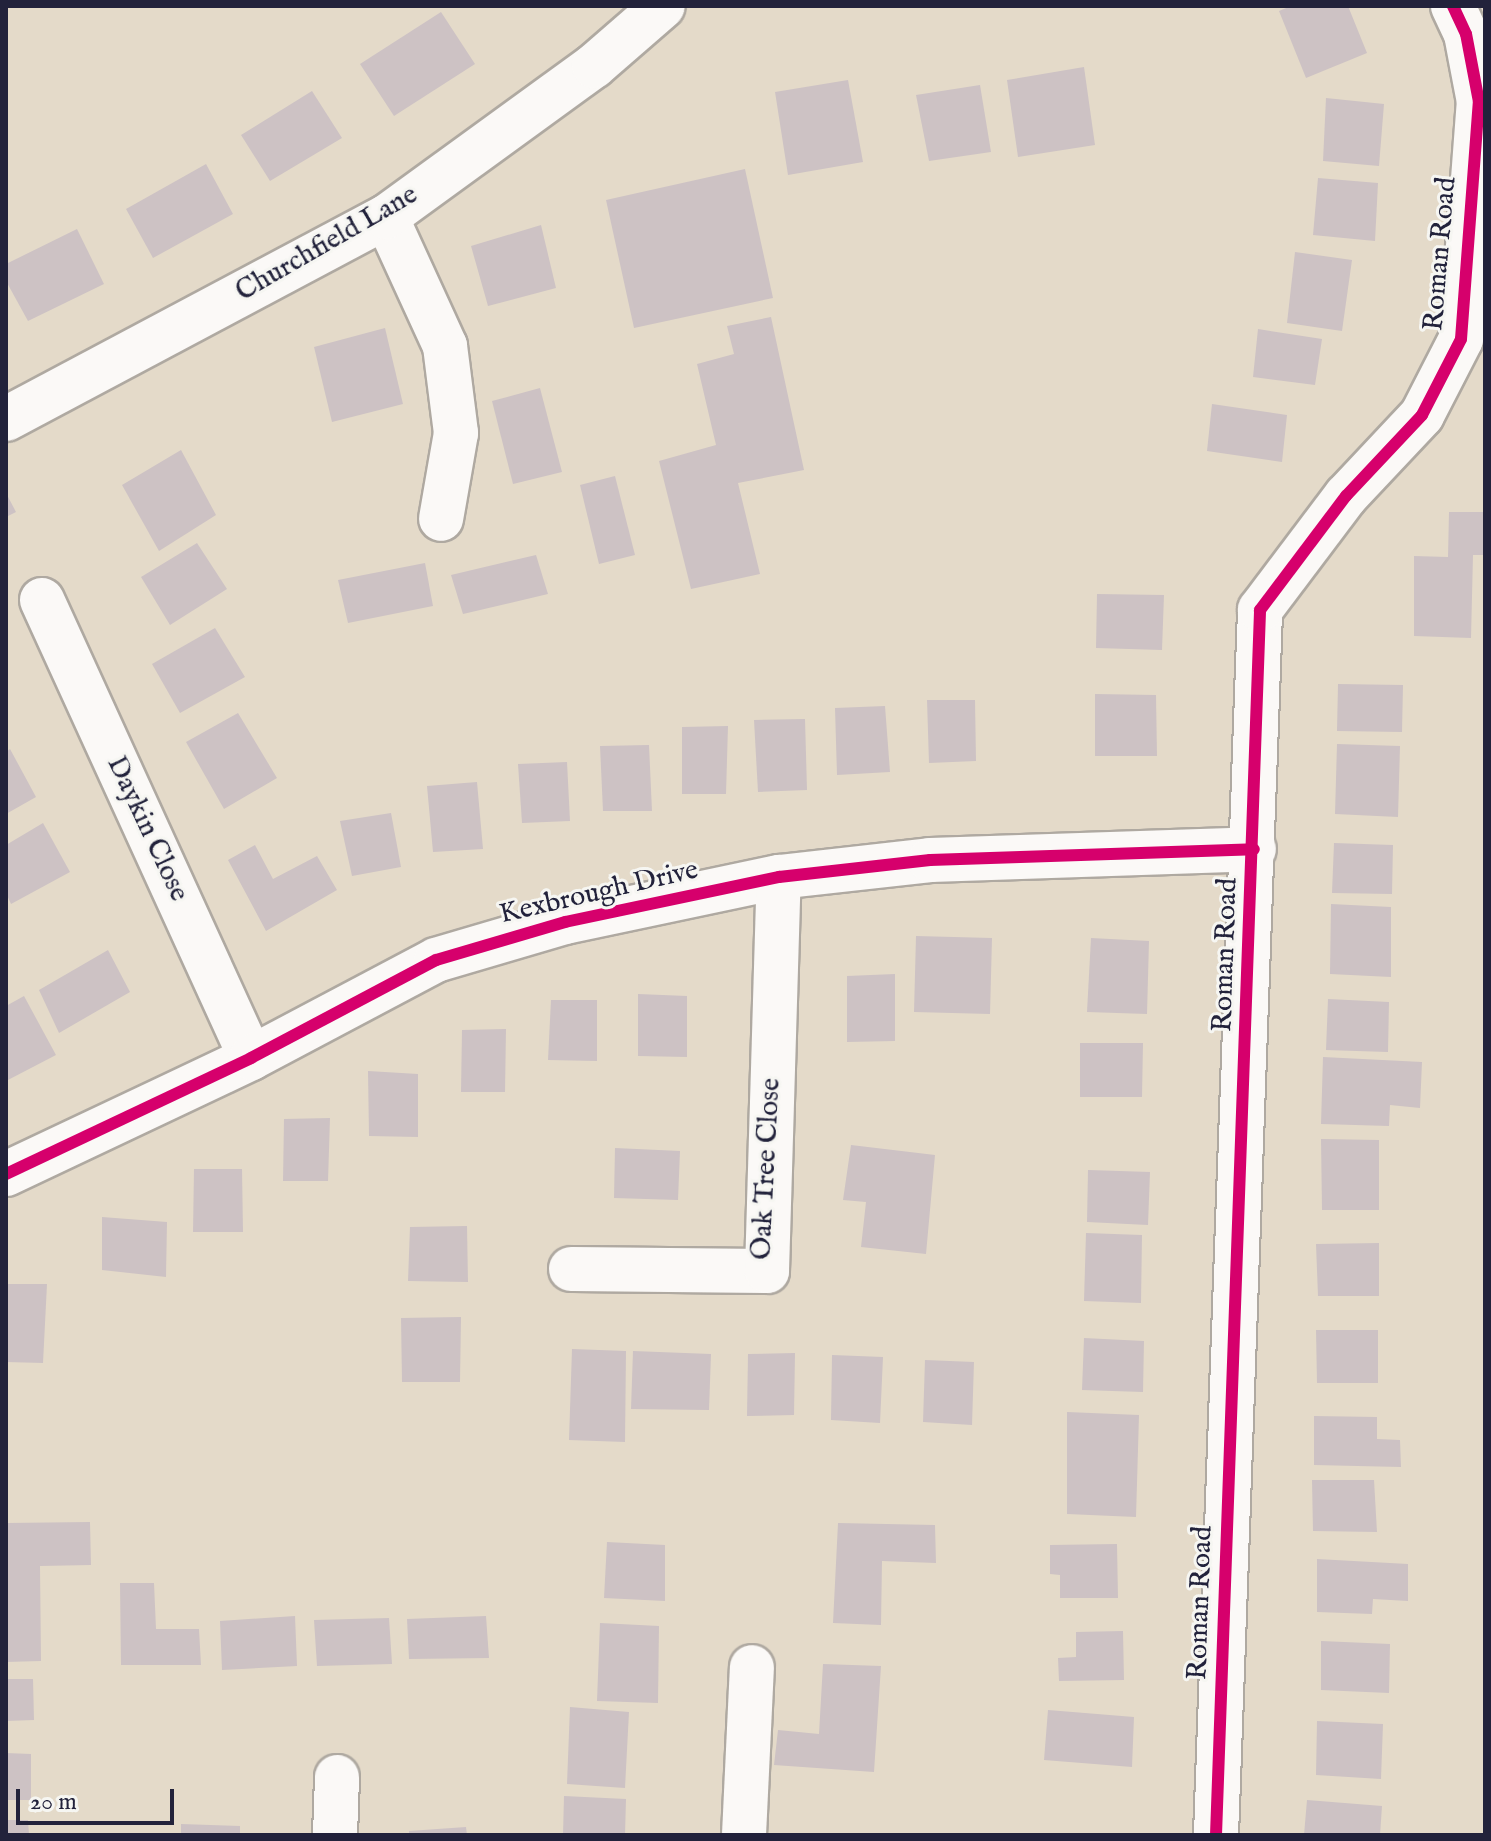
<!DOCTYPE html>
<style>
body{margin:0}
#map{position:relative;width:1491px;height:1841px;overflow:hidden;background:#e4dac9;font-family:"IM FELL English",serif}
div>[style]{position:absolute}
.building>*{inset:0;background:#cdc2c4}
.roads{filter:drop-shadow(2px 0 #afa9a1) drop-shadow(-2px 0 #afa9a1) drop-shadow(0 2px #afa9a1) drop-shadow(0 -2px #afa9a1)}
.minor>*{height:44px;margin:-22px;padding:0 22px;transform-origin:22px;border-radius:22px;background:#fbf9f7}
.cycleway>*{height:12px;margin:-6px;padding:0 6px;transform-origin:6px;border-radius:6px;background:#d6006c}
span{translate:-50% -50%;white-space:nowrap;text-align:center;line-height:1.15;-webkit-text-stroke:6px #f6f6f2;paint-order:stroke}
.street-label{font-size:28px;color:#22223b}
.frame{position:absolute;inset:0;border:8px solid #22223b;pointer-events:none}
.scale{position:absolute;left:16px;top:1789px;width:158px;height:36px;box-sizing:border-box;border:4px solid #22223b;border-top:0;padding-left:10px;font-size:24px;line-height:28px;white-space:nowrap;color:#22223b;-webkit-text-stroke:6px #f6f6f2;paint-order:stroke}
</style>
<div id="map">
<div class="building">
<div style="clip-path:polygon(1291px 6px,1348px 6px,1367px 53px,1306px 78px,1279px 11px)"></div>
<div style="clip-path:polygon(441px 12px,475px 64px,394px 116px,360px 64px)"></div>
<div style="clip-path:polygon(1084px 67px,1095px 145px,1018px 157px,1007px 80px)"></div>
<div style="clip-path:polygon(848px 80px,863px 162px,788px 175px,775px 92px)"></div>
<div style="clip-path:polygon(980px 85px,991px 152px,929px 161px,916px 95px)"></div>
<div style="clip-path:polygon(312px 91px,342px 138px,270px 181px,241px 135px)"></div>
<div style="clip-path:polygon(1326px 98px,1384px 104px,1379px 166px,1323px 161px)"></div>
<div style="clip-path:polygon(206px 164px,233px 214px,153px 258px,126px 209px)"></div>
<div style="clip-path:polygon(745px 169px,773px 298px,634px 328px,606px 200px)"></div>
<div style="clip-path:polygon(1318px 178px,1378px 183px,1375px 241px,1313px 235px)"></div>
<div style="clip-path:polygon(541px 225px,556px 288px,488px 306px,471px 246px)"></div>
<div style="clip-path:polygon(77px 229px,104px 284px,28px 321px,6px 281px,6px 264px)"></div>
<div style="clip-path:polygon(1295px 252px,1352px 260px,1342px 331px,1287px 323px)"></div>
<div style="clip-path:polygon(771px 317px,804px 470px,738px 483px,760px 574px,691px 589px,659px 461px,716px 445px,697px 364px,734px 354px,727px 326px)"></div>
<div style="clip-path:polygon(385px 328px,403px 404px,332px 422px,314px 347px)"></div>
<div style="clip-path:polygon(1258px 329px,1322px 339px,1315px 385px,1253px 377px)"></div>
<div style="clip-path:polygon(540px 388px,562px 472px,513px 484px,492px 401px)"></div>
<div style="clip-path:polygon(1212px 404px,1287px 415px,1282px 462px,1207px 451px)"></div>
<div style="clip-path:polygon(181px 450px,216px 515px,159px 551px,122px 485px)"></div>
<div style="clip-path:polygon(615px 476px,635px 555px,599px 564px,580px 485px)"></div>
<div style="clip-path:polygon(6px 493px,16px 512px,6px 517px)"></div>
<div style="clip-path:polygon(1449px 512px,1485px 512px,1485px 555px,1473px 555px,1471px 638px,1414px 636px,1414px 556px,1448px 557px)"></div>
<div style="clip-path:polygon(197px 543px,227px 589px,170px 625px,141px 577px)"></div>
<div style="clip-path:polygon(536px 555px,548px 594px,463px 614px,451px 575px)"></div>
<div style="clip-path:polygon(425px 563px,433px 606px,348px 623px,338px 580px)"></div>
<div style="clip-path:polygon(1097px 594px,1164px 595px,1162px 650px,1096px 648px)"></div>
<div style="clip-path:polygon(215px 628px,245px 677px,180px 713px,152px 664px)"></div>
<div style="clip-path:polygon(1338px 684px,1403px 685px,1402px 732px,1337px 731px)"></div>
<div style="clip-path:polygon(1095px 694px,1156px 695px,1157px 756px,1095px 756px)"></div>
<div style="clip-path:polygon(927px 700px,975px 700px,976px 761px,929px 763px)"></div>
<div style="clip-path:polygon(885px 706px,890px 772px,837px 775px,835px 708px)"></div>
<div style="clip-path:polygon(238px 713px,277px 778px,224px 809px,186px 742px)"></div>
<div style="clip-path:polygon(805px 719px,807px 790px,758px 792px,754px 720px)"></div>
<div style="clip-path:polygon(728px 726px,726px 794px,682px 794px,682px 727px)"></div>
<div style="clip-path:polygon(1337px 744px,1400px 746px,1398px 817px,1335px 814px)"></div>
<div style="clip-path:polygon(649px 745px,652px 811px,603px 811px,600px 746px)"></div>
<div style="clip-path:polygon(10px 749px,36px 797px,6px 814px,6px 752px)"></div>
<div style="clip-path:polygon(567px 762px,570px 821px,522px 823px,518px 764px)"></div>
<div style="clip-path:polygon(477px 782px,483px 849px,433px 852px,427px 786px)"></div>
<div style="clip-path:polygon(391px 813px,401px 867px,352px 876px,340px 821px)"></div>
<div style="clip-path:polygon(43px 823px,70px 872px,11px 904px,6px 893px,6px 845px)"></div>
<div style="clip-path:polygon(1334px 843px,1393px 845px,1392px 894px,1332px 893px)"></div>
<div style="clip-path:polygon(255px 845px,273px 879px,317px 856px,337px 890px,266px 931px,228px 860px)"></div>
<div style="clip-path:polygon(1331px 904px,1391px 907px,1391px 977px,1330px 974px)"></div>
<div style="clip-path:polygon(916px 936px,992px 938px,990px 1014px,914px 1012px)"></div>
<div style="clip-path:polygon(1091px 938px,1149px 941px,1147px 1014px,1087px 1012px)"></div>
<div style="clip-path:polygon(108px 950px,130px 992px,59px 1033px,39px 990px)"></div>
<div style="clip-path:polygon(895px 974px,895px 1041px,847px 1042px,847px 976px)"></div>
<div style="clip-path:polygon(638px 994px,687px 996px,687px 1057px,638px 1056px)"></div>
<div style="clip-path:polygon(24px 996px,56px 1055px,6px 1081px,6px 1006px)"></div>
<div style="clip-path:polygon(1328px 999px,1389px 1002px,1388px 1052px,1326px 1050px)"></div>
<div style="clip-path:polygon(551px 1000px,597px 1000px,597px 1061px,548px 1060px)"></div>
<div style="clip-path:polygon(506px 1029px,505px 1092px,461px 1092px,462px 1030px)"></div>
<div style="clip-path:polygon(1080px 1043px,1143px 1043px,1142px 1097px,1080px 1097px)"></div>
<div style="clip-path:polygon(1323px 1057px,1422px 1062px,1420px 1108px,1390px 1105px,1389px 1126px,1321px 1124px)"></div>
<div style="clip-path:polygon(368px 1071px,418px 1074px,418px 1137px,369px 1136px)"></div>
<div style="clip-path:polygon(330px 1118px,328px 1181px,283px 1181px,284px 1119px)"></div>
<div style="clip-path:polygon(1321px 1139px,1379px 1140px,1379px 1210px,1322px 1210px)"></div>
<div style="clip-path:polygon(851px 1145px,935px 1155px,926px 1254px,861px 1247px,866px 1202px,843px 1200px)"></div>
<div style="clip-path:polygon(615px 1148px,680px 1151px,678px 1200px,614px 1198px)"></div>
<div style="clip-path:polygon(194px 1169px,242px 1169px,243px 1232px,193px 1232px)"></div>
<div style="clip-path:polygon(1088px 1170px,1150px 1172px,1148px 1225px,1087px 1222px)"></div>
<div style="clip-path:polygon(102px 1217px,167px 1222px,166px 1277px,102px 1270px)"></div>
<div style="clip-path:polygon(467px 1226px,468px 1282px,408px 1281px,410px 1227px)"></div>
<div style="clip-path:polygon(1086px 1233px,1142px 1235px,1141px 1303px,1084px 1301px)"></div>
<div style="clip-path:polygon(1379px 1243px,1379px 1296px,1318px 1296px,1316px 1244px)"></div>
<div style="clip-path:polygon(6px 1284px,47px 1284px,43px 1363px,6px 1362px)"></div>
<div style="clip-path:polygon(461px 1317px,460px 1382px,402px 1382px,401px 1318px)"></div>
<div style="clip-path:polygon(1316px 1330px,1378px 1330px,1378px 1383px,1317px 1383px)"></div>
<div style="clip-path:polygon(1084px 1338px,1144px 1341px,1143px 1392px,1082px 1390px)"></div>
<div style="clip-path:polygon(572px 1349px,626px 1351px,625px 1442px,569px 1440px)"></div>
<div style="clip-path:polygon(633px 1351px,711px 1354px,709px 1410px,631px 1409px)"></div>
<div style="clip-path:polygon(795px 1353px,794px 1415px,747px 1416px,748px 1354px)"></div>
<div style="clip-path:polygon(832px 1355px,883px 1357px,880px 1423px,831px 1420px)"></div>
<div style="clip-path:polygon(925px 1360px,974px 1362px,972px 1425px,923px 1422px)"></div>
<div style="clip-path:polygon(1067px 1412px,1139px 1415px,1136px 1517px,1067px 1514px)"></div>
<div style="clip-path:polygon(1314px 1416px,1377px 1417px,1377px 1439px,1400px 1440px,1401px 1467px,1314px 1465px)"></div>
<div style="clip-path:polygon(1312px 1480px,1374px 1480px,1377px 1532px,1313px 1531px)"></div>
<div style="clip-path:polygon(90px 1522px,91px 1565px,40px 1566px,41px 1661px,6px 1662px,6px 1523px)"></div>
<div style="clip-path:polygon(838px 1523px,935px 1525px,936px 1563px,882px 1561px,881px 1625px,833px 1623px)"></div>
<div style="clip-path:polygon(607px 1542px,665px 1545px,665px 1601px,604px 1598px)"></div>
<div style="clip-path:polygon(1117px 1544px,1118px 1598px,1060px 1598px,1060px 1575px,1050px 1574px,1050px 1545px)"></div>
<div style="clip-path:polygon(1317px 1559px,1408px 1564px,1408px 1601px,1373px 1599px,1372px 1614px,1317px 1612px)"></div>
<div style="clip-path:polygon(120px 1583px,154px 1583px,156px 1629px,199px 1629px,201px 1665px,121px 1665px)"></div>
<div style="clip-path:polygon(295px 1616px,297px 1666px,222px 1670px,220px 1621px)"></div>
<div style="clip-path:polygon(486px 1616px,489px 1658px,409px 1659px,407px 1619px)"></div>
<div style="clip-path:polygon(389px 1618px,392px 1664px,317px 1666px,314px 1620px)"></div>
<div style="clip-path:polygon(600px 1623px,659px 1626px,658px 1703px,597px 1701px)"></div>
<div style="clip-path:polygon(1123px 1631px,1124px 1680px,1059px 1681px,1058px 1658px,1076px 1657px,1076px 1632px)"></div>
<div style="clip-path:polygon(1321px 1641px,1390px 1644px,1389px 1693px,1321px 1690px)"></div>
<div style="clip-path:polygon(823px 1664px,881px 1666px,874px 1772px,774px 1765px,778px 1730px,819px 1734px)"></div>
<div style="clip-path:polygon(6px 1679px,33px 1679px,34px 1720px,6px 1721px)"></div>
<div style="clip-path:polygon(570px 1707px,629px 1712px,625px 1788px,567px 1784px)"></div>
<div style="clip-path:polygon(1048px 1710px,1134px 1717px,1132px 1767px,1044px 1760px)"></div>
<div style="clip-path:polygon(1317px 1721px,1383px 1724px,1381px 1779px,1316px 1775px)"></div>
<div style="clip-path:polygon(6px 1753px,31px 1754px,31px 1800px,6px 1800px)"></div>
<div style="clip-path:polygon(564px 1796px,626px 1799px,625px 1835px,563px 1835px)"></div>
<div style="clip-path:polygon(1307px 1800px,1382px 1806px,1380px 1835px,1304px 1835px)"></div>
<div style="clip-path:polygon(6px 1820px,28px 1820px,29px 1835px,6px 1835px)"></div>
<div style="clip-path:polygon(181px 1824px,240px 1826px,240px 1835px,181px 1835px)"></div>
<div style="clip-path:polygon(466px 1827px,467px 1835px,409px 1835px,409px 1831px)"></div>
</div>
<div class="roads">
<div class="minor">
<div style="left:386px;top:217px;width:142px;rotate:65.4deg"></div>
<div style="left:445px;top:346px;width:88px;rotate:82.8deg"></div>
<div style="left:456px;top:433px;width:87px;rotate:99.9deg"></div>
<div style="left:6px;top:419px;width:430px;rotate:-28deg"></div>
<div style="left:386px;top:217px;width:257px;rotate:-36deg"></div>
<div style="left:594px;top:66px;width:91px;rotate:-41deg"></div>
<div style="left:42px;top:600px;width:503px;rotate:65.47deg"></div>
<div style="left:6px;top:1174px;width:271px;rotate:-25.3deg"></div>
<div style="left:251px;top:1058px;width:209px;rotate:-27.9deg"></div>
<div style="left:436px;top:960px;width:134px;rotate:-16.4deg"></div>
<div style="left:565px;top:922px;width:219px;rotate:-11.9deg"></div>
<div style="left:779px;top:877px;width:152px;rotate:-6.4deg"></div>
<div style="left:930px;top:860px;width:324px;rotate:-1.9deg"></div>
<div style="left:571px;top:1269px;width:196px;rotate:0.6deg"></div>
<div style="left:767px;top:1271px;width:394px;rotate:-88.3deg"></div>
<div style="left:335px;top:1835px;width:58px;rotate:-88deg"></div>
<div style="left:744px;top:1835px;width:168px;rotate:-87.3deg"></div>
<div style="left:1216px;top:1835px;width:1226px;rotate:-87.94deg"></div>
<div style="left:1260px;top:610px;width:143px;rotate:-53deg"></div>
<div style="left:1346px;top:496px;width:111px;rotate:-46.8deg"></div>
<div style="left:1422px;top:415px;width:85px;rotate:-62.8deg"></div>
<div style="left:1461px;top:339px;width:238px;rotate:-85.7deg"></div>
<div style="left:1479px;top:102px;width:69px;rotate:-100.8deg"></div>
<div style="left:1466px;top:34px;width:31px;rotate:-115deg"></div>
</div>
</div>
<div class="cycleway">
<div style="left:6px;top:1174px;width:271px;rotate:-25.3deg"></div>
<div style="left:251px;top:1058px;width:209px;rotate:-27.9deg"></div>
<div style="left:436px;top:960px;width:134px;rotate:-16.4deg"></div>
<div style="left:565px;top:922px;width:219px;rotate:-11.9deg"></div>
<div style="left:779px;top:877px;width:152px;rotate:-6.4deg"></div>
<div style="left:930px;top:860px;width:324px;rotate:-1.9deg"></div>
<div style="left:1216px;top:1835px;width:1226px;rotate:-87.94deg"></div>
<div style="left:1260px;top:610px;width:143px;rotate:-53deg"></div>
<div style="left:1346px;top:496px;width:111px;rotate:-46.8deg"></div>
<div style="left:1422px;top:415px;width:85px;rotate:-62.8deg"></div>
<div style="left:1461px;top:339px;width:238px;rotate:-85.7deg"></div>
<div style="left:1479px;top:102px;width:69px;rotate:-100.8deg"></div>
<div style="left:1466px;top:34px;width:31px;rotate:-115deg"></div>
</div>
<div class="street-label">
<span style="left:327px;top:244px;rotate:-30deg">Churchfield Lane</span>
<span style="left:1441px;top:254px;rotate:-85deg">Roman Road</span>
<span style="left:147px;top:829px;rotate:65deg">Daykin Close</span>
<span style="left:599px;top:893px;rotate:-13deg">Kexbrough Drive</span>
<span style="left:1226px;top:955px;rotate:-88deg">Roman Road</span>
<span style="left:767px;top:1169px;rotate:-87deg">Oak Tree Close</span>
<span style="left:1201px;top:1603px;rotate:-88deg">Roman Road</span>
</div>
<div class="frame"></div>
<div class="scale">20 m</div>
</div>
